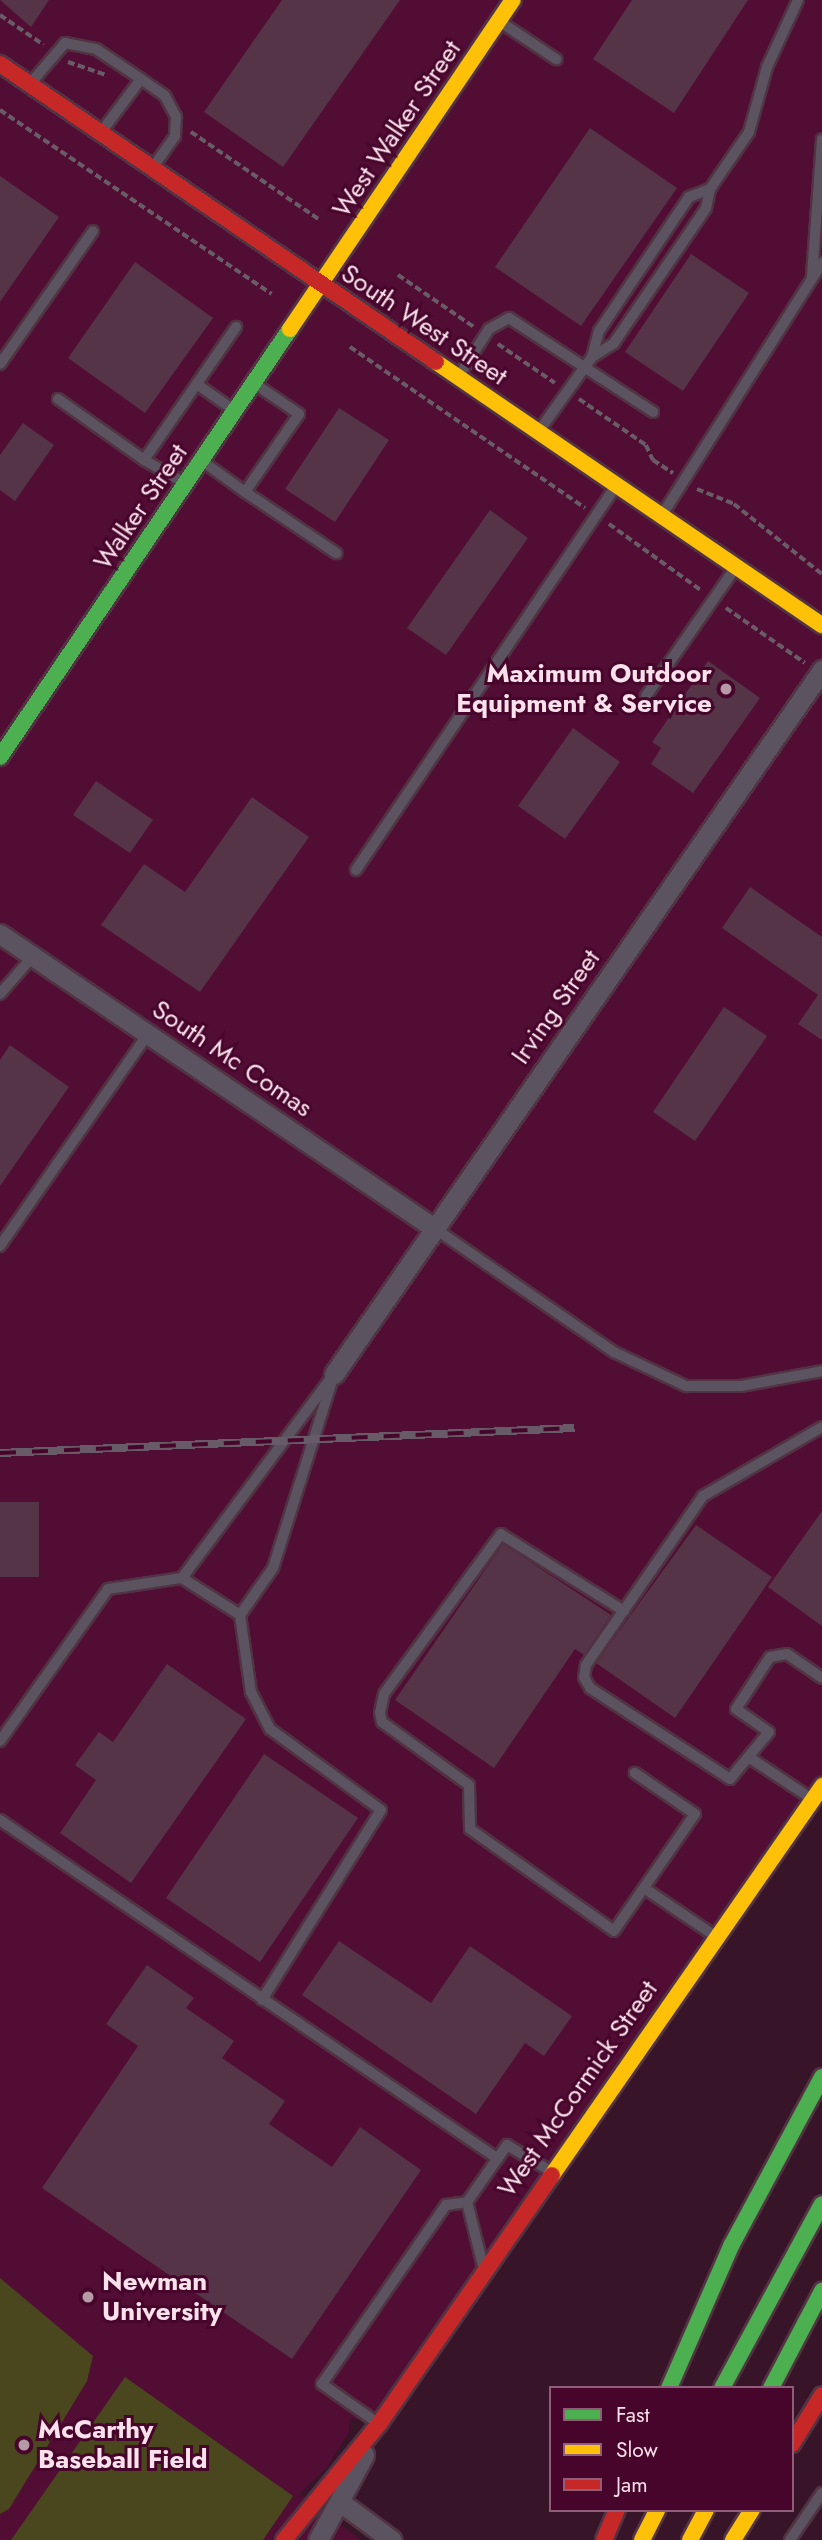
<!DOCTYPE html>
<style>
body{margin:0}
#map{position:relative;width:822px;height:2540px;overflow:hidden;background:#381429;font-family:Jost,sans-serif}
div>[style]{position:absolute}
.built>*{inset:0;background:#520d35}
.green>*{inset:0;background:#4a471e}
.building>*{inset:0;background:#543446}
.path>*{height:3.5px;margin-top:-1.75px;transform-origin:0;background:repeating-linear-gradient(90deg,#685c67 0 7px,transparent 0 10.5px)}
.roads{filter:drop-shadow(2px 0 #513343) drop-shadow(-2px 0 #513343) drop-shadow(0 2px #513343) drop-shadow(0 -2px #513343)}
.lane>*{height:10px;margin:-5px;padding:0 5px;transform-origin:5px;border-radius:5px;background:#5b5460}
.street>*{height:19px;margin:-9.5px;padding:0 9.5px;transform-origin:9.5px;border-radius:9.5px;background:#5b5460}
.fast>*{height:16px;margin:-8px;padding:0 8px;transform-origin:8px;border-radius:8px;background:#4caf50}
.slow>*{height:16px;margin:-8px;padding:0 8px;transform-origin:8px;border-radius:8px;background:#ffc107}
.jam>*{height:16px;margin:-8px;padding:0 8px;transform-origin:8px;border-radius:8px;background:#c62828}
.rail>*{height:8px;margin-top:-4px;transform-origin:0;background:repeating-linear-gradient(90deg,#47052c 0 16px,#675b67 0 32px);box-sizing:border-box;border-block:2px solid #675b67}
.dots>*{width:19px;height:19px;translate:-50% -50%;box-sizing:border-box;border:4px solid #47052c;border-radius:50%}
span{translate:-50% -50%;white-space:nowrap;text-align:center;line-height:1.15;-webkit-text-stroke:6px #47052c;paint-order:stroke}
.street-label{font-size:26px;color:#fae1eb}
.poi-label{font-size:26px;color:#fae1eb;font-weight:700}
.right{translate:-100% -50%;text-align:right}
.left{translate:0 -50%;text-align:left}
.legend{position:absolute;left:549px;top:2386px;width:245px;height:126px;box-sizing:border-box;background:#47052c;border:2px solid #8f5d78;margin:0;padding:9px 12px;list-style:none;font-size:21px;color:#fae1eb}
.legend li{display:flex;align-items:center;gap:14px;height:35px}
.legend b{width:35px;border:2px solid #8f5d78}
</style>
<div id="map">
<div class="built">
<div style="clip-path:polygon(0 0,822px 0,822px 1785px,379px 2424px,350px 2418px,349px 2432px,327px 2467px,299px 2494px,361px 2540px,0 2540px)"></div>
</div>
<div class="green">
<div style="clip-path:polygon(0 2278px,93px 2356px,87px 2381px,9px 2509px,0 2514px)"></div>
<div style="clip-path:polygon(125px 2377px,293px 2496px,263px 2540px,11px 2540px)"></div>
</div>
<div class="building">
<div style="clip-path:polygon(0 0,49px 0,31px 27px)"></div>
<div style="clip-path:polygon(282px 0,400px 0,283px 167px,204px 112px)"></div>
<div style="clip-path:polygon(632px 0,748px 0,674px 113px,593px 59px)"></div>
<div style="clip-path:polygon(590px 128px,677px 188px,581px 326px,495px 267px)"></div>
<div style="clip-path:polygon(0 176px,59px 217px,0 302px)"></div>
<div style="clip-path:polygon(691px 254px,749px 293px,683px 391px,625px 352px)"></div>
<div style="clip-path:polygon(135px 262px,213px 318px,145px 413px,68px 358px)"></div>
<div style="clip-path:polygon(339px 408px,389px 440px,335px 522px,285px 489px)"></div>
<div style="clip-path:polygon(23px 423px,54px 445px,15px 501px,0 490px,0 455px)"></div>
<div style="clip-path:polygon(490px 510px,528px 538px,446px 655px,407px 628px)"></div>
<div style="clip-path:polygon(708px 661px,760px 698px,693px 793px,651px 764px,661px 748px,652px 742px)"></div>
<div style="clip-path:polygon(573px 728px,620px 762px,565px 839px,518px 806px)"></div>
<div style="clip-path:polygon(96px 781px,153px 820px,130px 853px,73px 815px)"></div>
<div style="clip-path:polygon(252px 797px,309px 837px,200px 992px,101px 925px,144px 864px,185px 892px)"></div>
<div style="clip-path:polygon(750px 887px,822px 937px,822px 1040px,798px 1024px,818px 995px,722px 928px)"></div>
<div style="clip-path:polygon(724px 1007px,767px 1036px,695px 1141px,653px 1112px)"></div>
<div style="clip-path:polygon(10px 1045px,69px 1087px,0 1186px,0 1060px)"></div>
<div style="clip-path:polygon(0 1502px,39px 1502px,39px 1577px,0 1577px)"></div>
<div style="clip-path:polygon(822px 1511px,822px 1626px,768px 1587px)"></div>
<div style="clip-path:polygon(696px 1525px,772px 1577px,675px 1718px,596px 1663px)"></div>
<div style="clip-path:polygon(503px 1544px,611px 1615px,584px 1655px,575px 1649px,494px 1768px,395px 1700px)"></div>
<div style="clip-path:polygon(167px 1664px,246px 1719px,131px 1883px,60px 1833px,96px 1780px,75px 1765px,99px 1732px,113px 1742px)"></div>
<div style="clip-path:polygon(264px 1754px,358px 1818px,260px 1962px,166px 1898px)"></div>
<div style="clip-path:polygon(339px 1941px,431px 2003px,470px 1946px,572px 2016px,544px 2056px,525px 2043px,476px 2114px,302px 1995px)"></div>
<div style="clip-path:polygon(147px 1965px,194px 1998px,186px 2008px,234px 2041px,222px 2058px,285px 2101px,269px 2124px,332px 2167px,360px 2127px,421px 2170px,292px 2359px,42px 2188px,138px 2046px,106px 2024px)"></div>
</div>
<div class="path">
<div style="left:0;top:15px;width:53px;rotate:34.3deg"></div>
<div style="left:68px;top:62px;width:40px;rotate:18.9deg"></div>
<div style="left:0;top:110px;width:328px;rotate:34.1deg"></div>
<div style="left:191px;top:132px;width:156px;rotate:34.3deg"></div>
<div style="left:398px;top:275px;width:92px;rotate:34.4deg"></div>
<div style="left:498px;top:344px;width:69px;rotate:34.4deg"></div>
<div style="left:350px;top:347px;width:285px;rotate:34.4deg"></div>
<div style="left:579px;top:399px;width:81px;rotate:34.5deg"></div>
<div style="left:646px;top:445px;width:17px;rotate:65deg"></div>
<div style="left:653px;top:460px;width:24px;rotate:33deg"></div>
<div style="left:697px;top:489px;width:40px;rotate:22deg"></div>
<div style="left:734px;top:504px;width:112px;rotate:38.5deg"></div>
<div style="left:609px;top:524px;width:115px;rotate:35.8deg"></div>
<div style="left:726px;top:608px;width:96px;rotate:34.8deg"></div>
</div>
<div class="roads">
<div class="lane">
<div style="left:499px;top:21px;width:69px;rotate:33.7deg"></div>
<div style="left:141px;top:79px;width:29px;rotate:35deg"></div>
<div style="left:165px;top:96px;width:24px;rotate:62deg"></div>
<div style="left:176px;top:117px;width:19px;rotate:93deg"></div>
<div style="left:175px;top:136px;width:39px;rotate:125deg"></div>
<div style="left:30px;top:84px;width:54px;rotate:-49.5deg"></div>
<div style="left:65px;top:43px;width:32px;rotate:11deg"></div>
<div style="left:96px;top:49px;width:54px;rotate:33.7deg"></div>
<div style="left:141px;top:79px;width:65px;rotate:126.9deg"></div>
<div style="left:812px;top:276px;width:137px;rotate:-85.8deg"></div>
<div style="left:592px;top:357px;width:27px;rotate:-75deg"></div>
<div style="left:599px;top:331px;width:161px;rotate:-56.1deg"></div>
<div style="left:689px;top:197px;width:22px;rotate:-21deg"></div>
<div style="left:0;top:364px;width:162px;rotate:-55deg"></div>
<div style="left:458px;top:377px;width:57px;rotate:-57.1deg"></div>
<div style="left:489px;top:329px;width:23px;rotate:-29deg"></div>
<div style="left:509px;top:318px;width:172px;rotate:33.1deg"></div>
<div style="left:198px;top:385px;width:42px;rotate:35.2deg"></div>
<div style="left:58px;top:399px;width:105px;rotate:35.3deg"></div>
<div style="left:144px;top:460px;width:162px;rotate:-55.3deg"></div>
<div style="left:539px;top:431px;width:91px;rotate:-54.4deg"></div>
<div style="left:592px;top:357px;width:26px;rotate:-32deg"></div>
<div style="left:614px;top:343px;width:163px;rotate:-55.7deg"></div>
<div style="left:706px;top:208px;width:19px;rotate:-78deg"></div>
<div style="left:710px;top:189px;width:69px;rotate:-55.6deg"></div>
<div style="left:749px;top:132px;width:67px;rotate:-74.5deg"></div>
<div style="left:767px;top:67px;width:74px;rotate:-65.2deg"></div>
<div style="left:144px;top:460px;width:45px;rotate:29.4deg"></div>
<div style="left:202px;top:461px;width:53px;rotate:35.8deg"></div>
<div style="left:245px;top:492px;width:95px;rotate:-55.3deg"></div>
<div style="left:299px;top:414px;width:53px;rotate:-145.7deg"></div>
<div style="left:245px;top:492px;width:110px;rotate:33.8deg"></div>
<div style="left:662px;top:515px;width:299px;rotate:-57.6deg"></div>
<div style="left:646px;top:696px;width:157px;rotate:-55.1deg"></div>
<div style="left:356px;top:870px;width:465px;rotate:-55.9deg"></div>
<div style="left:0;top:994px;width:50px;rotate:-49deg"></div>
<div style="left:434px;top:1228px;width:219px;rotate:34.6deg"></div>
<div style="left:614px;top:1352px;width:80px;rotate:25.3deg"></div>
<div style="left:686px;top:1386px;width:55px"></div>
<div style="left:741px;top:1386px;width:82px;rotate:-10.5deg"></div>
<div style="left:0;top:1246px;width:259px;rotate:-55.1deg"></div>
<div style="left:822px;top:1427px;width:138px;rotate:149.9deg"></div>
<div style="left:703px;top:1496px;width:206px;rotate:124.7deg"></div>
<div style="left:586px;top:1665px;width:12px;rotate:99deg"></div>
<div style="left:584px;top:1677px;width:13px;rotate:61deg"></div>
<div style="left:590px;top:1688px;width:167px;rotate:33deg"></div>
<div style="left:730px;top:1779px;width:61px;rotate:-50.3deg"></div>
<div style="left:769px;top:1732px;width:40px;rotate:-145.1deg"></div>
<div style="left:736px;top:1709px;width:62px;rotate:-56.8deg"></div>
<div style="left:770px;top:1657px;width:17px;rotate:-10deg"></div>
<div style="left:787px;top:1654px;width:42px;rotate:34.4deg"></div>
<div style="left:624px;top:1611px;width:145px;rotate:-148deg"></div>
<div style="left:501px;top:1534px;width:198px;rotate:126.2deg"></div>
<div style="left:384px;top:1694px;width:19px;rotate:102deg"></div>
<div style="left:380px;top:1713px;width:9px;rotate:77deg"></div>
<div style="left:382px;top:1722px;width:107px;rotate:35.9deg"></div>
<div style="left:469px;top:1785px;width:44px;rotate:88.7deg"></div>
<div style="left:470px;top:1829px;width:176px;rotate:35.3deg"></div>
<div style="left:614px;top:1931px;width:142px;rotate:-55.3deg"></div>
<div style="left:695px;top:1814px;width:73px;rotate:-145.7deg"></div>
<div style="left:240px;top:1615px;width:78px;rotate:81.9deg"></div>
<div style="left:251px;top:1692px;width:42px;rotate:62.8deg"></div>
<div style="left:270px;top:1729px;width:137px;rotate:36.1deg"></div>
<div style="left:381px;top:1810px;width:224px;rotate:122.1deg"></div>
<div style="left:0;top:1741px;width:186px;rotate:-54.6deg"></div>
<div style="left:108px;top:1589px;width:75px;rotate:-8.5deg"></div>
<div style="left:182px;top:1578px;width:69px;rotate:32.5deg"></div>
<div style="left:240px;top:1615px;width:57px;rotate:-54.9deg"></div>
<div style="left:273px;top:1568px;width:203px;rotate:-72.5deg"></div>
<div style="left:334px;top:1374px;width:254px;rotate:126.7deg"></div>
<div style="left:750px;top:1758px;width:74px;rotate:33.5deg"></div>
<div style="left:0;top:1820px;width:602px;rotate:34.24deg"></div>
<div style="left:644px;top:1888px;width:86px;rotate:34.1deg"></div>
<div style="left:483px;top:2266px;width:66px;rotate:-104deg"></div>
<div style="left:467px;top:2202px;width:70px;rotate:-54.9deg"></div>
<div style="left:507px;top:2145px;width:52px;rotate:31deg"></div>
<div style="left:379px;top:2424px;width:70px;rotate:-144.9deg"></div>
<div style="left:322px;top:2384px;width:218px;rotate:-55.3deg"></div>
<div style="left:446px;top:2205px;width:21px;rotate:-8deg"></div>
<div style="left:790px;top:2540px;width:57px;rotate:-55.8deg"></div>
</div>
<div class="street">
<div style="left:0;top:934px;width:524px;rotate:34.11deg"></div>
<div style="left:334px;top:1374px;width:857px;rotate:-55.27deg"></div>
<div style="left:340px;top:2502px;width:64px;rotate:36.2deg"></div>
<div style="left:318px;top:2540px;width:97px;rotate:-61.6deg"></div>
</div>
<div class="fast">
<div style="left:0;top:757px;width:517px;rotate:-55.88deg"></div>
<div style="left:669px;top:2388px;width:155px;rotate:-66.4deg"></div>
<div style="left:731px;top:2246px;width:192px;rotate:-61.7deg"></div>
<div style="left:722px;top:2388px;width:209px;rotate:-61.5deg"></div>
<div style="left:771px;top:2388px;width:110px;rotate:-62.3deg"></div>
</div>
<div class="slow">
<div style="left:290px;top:329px;width:397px;rotate:-55.9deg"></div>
<div style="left:436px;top:362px;width:467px;rotate:34.3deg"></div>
<div style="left:552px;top:2175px;width:474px;rotate:-55.2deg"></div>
<div style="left:642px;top:2540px;width:34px;rotate:-63deg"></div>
<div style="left:690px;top:2540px;width:34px;rotate:-62deg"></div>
<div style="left:733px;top:2540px;width:36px;rotate:-58deg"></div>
</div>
<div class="jam">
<div style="left:0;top:64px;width:528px;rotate:34.35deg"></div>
<div style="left:792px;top:2444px;width:57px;rotate:-58.5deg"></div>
<div style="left:284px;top:2540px;width:150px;rotate:-50.7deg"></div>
<div style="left:379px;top:2424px;width:303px;rotate:-55.2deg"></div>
<div style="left:604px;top:2540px;width:33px;rotate:-67deg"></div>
</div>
</div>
<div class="rail">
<div style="left:0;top:1453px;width:575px;rotate:-2.49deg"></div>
</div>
<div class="dots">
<div style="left:726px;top:689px;background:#b699a7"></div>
<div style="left:88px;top:2297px;background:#b699a7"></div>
<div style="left:24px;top:2445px;background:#b699a7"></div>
</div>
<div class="street-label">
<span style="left:397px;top:129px;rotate:-56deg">West Walker Street</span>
<span style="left:424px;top:325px;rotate:34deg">South West Street</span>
<span style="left:141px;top:507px;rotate:-56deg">Walker Street</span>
<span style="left:556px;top:1007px;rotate:-55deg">Irving Street</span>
<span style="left:232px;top:1059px;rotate:34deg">South Mc Comas</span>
<span style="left:578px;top:2089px;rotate:-55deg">West McCormick Street</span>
</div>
<div class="poi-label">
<span class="right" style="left:712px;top:689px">Maximum Outdoor<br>Equipment &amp; Service</span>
<span class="left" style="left:102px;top:2297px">Newman<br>University</span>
<span class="left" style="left:38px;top:2445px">McCarthy<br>Baseball Field</span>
</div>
<ul class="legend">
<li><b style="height:9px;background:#4caf50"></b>Fast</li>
<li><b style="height:9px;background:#ffc107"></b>Slow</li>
<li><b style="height:9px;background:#c62828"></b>Jam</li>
</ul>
</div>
